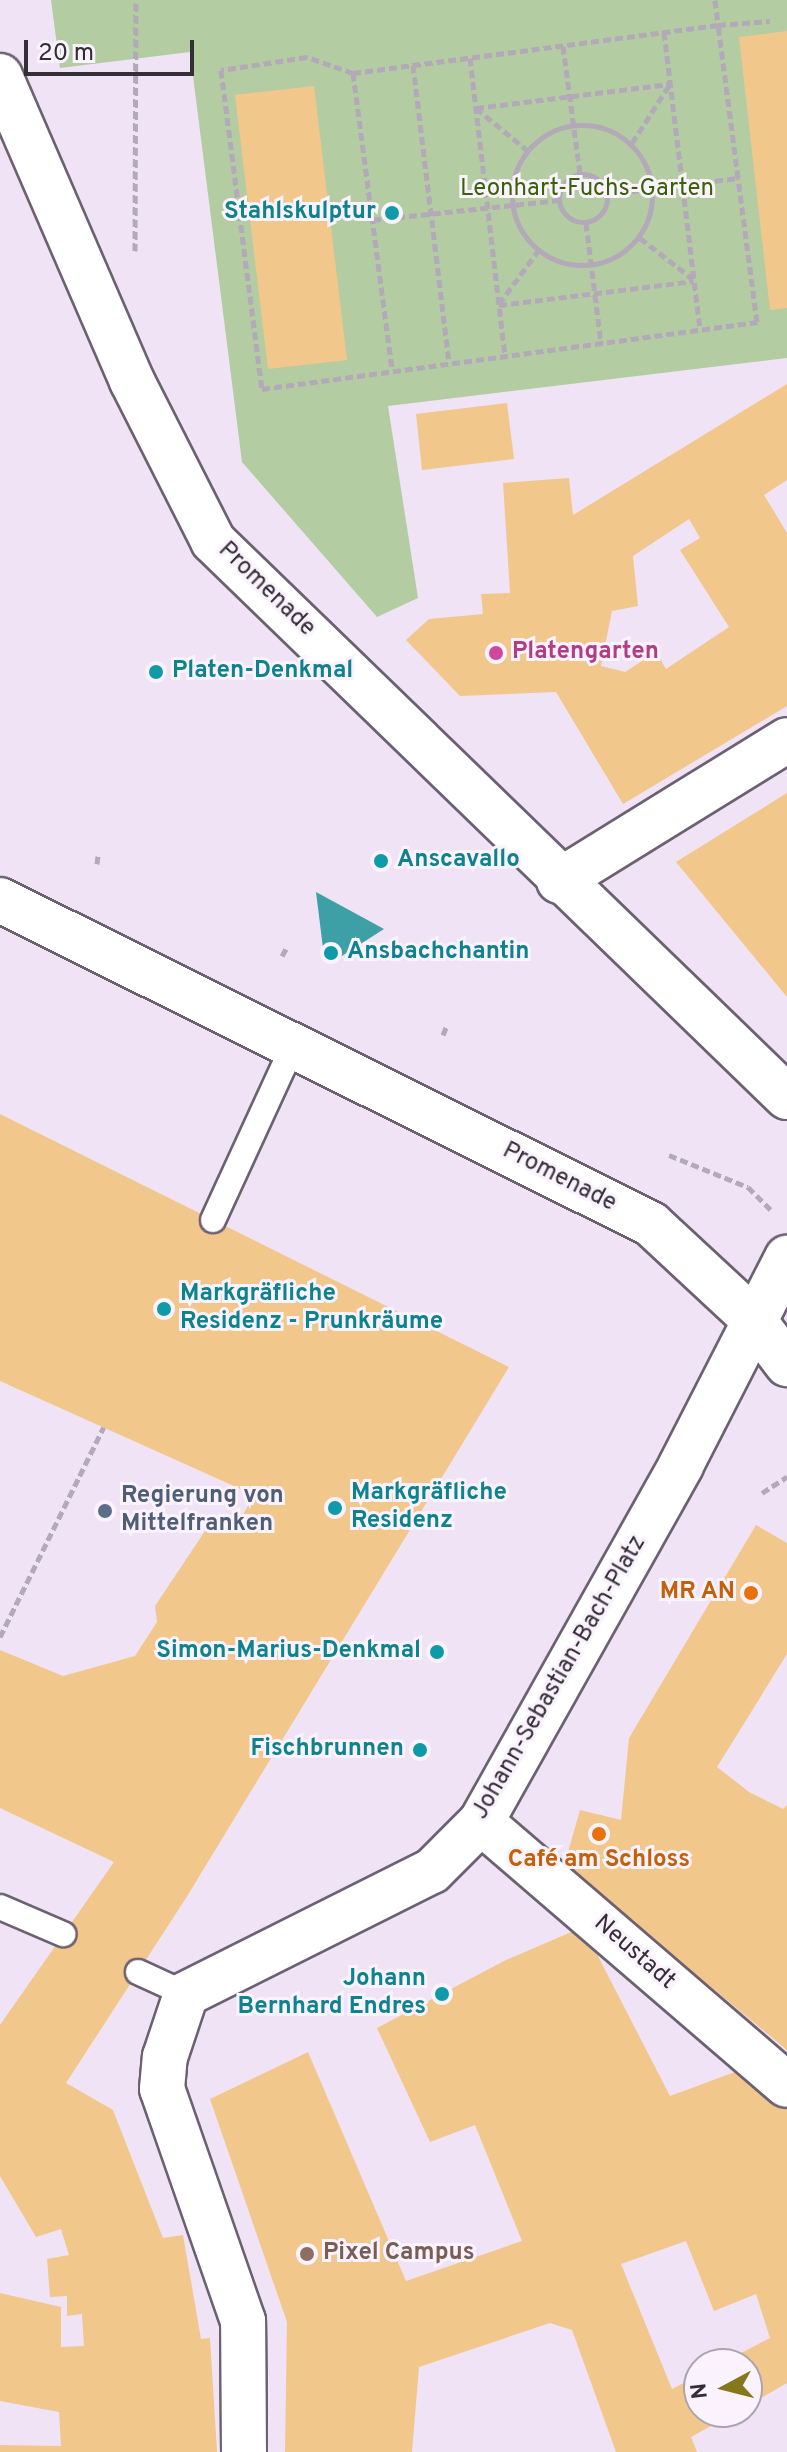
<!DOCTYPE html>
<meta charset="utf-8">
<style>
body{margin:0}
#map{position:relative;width:787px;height:2452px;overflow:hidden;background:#efe3f5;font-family:Overpass,sans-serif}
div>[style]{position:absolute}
.green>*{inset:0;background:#b4cca2}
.water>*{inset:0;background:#3da0a7}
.building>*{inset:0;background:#f2c78b}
.path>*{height:5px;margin-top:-2.5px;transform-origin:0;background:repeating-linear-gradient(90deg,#b3a9b8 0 8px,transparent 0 12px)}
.path>.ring{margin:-2.5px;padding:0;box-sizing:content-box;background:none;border:5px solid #b3a9b8;border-radius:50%}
.roads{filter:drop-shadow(2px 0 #6c6171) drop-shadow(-2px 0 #6c6171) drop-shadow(0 2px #6c6171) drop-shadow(0 -2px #6c6171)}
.lane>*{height:24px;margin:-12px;padding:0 12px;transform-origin:12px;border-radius:12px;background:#fff}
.street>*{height:44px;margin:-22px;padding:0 22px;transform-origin:22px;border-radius:22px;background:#fff}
.secondary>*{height:44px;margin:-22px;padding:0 22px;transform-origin:22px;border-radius:22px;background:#fff}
.dots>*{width:22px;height:22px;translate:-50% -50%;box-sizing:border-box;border:4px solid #faf2fd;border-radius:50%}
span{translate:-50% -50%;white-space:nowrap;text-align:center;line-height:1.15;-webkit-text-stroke:6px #faf2fd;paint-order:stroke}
.park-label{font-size:24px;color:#396107}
.culture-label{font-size:24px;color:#0d838f;font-weight:700}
.right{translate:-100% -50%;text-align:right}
.left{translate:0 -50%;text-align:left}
.street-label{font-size:24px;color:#342f36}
.hotel-label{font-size:24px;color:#b23c85;font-weight:700}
.service-label{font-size:24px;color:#4e5e75;font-weight:700}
.food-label{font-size:24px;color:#c56008;font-weight:700}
.education-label{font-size:24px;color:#785e54;font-weight:700}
.north{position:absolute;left:683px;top:2348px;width:80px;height:80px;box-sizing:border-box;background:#faf2fd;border:2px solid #aba4ad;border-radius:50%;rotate:263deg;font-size:22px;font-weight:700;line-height:32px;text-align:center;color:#342f36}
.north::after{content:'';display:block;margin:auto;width:28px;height:36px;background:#85771b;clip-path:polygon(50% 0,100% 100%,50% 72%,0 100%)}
.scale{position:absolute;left:24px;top:40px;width:170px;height:36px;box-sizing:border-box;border:4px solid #342f36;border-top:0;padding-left:10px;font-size:24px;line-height:28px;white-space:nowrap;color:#342f36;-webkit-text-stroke:6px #faf2fd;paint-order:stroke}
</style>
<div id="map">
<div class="green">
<div style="clip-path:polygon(51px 0,787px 0,787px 358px,388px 406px,418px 598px,377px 617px,242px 462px,190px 52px,60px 68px)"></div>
</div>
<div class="water">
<div style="clip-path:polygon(316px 892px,384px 929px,334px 961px,324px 956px)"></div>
</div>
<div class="building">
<div style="clip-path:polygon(787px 31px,787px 308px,770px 310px,739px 37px)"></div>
<div style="clip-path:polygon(314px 86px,347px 360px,268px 369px,235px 95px)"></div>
<div style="clip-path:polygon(evenodd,787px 384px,787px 480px,764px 495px,787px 533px,787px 706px,623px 804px,556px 692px,460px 696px,406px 640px,429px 619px,483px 614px,481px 594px,510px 593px,503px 483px,569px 478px,573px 515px,787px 384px,689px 519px,700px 538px,680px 550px,729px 627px,666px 669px,656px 652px,625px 672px,601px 666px,612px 611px,638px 606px,633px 556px,689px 519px)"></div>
<div style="clip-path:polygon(507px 403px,514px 459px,422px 470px,416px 414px)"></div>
<div style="clip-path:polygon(787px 793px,787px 997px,676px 862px)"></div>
<div style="clip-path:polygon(0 1114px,509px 1367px,186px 1898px,66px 2083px,113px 2110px,163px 2238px,183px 2235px,201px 2339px,210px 2338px,217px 2452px,0 2452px,0 2445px,61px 2446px,59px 2412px,0 2401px,0 2293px,61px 2307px,61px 2347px,84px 2346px,82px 2314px,67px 2316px,67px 2296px,50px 2297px,47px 2259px,69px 2255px,61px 2229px,36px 2237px,0 2176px,0 2025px,114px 1862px,0 1808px,0 1650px,63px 1676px,135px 1656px,157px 1622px,155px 1606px,211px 1522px,234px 1531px,254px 1495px,0 1381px)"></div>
<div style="clip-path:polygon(756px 1525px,787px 1543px,787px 1654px,717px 1767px,749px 1792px,783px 1809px,787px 1805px,787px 2050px,571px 1871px,566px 1859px,580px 1810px,621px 1820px,629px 1738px)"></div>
<div style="clip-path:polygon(583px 1927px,670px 2096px,743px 2069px,787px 2108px,787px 2383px,747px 2406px,747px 2364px,720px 2364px,770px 2338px,756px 2294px,714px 2311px,686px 2241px,621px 2264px,672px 2389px,699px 2375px,699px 2412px,736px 2412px,691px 2437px,697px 2452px,616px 2452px,572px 2330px,550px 2323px,419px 2367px,412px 2452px,285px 2452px,287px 2322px,210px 2099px,308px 2052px,406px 2281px,522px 2241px,475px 2125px,430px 2142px,377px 2028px,506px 1960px)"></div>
</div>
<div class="path">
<div style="left:715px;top:0;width:25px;rotate:83deg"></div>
<div style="left:718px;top:25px;width:52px;rotate:-4.4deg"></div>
<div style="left:664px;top:32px;width:299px;rotate:83.1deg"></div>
<div style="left:563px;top:46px;width:129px;rotate:82.4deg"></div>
<div style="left:470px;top:58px;width:299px;rotate:83.3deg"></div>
<div style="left:413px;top:65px;width:300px;rotate:83.1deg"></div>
<div style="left:353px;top:73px;width:49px;rotate:-160.8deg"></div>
<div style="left:307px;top:57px;width:87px;rotate:171.4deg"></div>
<div style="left:221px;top:70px;width:322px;rotate:82.7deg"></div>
<div style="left:262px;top:389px;width:500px;rotate:-7.7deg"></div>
<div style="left:757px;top:322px;width:145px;rotate:-97.5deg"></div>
<div style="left:738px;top:178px;width:154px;rotate:-97.4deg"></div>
<div style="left:718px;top:25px;width:368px;rotate:172.5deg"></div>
<div style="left:353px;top:73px;width:300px;rotate:82.5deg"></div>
<div style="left:476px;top:108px;width:195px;rotate:-7.1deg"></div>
<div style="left:476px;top:108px;width:66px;rotate:39.5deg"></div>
<div class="ring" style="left:512px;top:125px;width:135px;height:135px"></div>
<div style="left:632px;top:143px;width:70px;rotate:-57.2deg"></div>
<div class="ring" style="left:559px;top:174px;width:43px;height:43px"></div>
<div style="left:608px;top:194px;width:131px;rotate:-7deg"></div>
<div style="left:373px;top:220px;width:187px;rotate:-6.1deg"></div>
<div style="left:586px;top:223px;width:121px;rotate:82.9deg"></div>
<div style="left:640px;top:238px;width:67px;rotate:37.7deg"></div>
<div style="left:135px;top:251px;width:251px;rotate:-89.8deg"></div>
<div style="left:499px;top:304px;width:66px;rotate:-53.7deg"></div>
<div style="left:499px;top:305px;width:196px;rotate:-7deg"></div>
<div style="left:97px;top:864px;width:8px;rotate:-83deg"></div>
<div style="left:282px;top:956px;width:10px;rotate:-61deg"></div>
<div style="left:443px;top:1035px;width:11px;rotate:-68deg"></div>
<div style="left:669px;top:1155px;width:85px;rotate:22.1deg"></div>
<div style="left:748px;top:1187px;width:34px;rotate:45deg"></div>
<div style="left:762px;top:1493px;width:30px;rotate:-33deg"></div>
<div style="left:0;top:1637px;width:234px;rotate:-63.7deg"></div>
</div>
<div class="roads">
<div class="lane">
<div style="left:213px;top:1220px;width:194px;rotate:-65.3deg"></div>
<div style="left:0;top:1907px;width:69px;rotate:23.2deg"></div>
<div style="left:138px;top:1972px;width:53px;rotate:24.6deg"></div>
</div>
<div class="street">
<div style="left:0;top:76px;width:332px;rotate:66.6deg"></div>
<div style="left:132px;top:381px;width:179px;rotate:63.1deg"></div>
<div style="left:213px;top:541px;width:799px;rotate:44.09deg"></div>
<div style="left:559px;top:881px;width:268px;rotate:-31.7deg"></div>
<div style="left:481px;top:1822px;width:403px;rotate:40.7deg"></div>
<div style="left:244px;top:2452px;width:131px;rotate:-90.4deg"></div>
<div style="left:243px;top:2321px;width:246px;rotate:-109.2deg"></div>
<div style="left:162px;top:2089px;width:32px;rotate:-85deg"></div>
<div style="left:165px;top:2057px;width:66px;rotate:-71.6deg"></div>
<div style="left:186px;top:1994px;width:275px;rotate:-26.6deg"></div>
<div style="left:432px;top:1871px;width:69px;rotate:-45deg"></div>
<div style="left:481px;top:1822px;width:409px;rotate:-60.7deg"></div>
<div style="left:681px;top:1465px;width:233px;rotate:-62.9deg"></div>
</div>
<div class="secondary">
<div style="left:0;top:900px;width:727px;rotate:26.46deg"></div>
<div style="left:651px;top:1224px;width:138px;rotate:42.9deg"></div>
<div style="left:752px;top:1318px;width:58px;rotate:52.7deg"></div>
</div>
</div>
<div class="dots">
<div style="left:392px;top:213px;background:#0f9aa8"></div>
<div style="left:496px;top:653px;background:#d1479c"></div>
<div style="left:156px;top:672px;background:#0f9aa8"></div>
<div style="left:381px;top:861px;background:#0f9aa8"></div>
<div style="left:331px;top:953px;background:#0f9aa8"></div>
<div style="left:164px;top:1309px;background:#0f9aa8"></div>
<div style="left:335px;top:1508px;background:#0f9aa8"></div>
<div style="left:105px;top:1511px;background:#5c6f8a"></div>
<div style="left:751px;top:1593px;background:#e8710a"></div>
<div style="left:437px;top:1652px;background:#0f9aa8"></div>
<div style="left:420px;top:1750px;background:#0f9aa8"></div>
<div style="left:599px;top:1834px;background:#e8710a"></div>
<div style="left:442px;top:1994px;background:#0f9aa8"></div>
<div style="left:307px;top:2254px;background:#8d6e63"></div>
</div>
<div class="park-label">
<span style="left:587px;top:190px">Leonhart-Fuchs-Garten</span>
</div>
<div class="culture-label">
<span class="right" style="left:376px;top:213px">Stahlskulptur</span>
<span class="left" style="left:172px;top:672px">Platen-Denkmal</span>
<span class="left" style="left:397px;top:861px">Anscavallo</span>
<span class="left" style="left:347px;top:953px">Ansbachchantin</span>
<span class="left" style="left:180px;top:1309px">Markgräfliche<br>Residenz - Prunkräume</span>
<span class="left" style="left:351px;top:1508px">Markgräfliche<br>Residenz</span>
<span class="right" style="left:421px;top:1652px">Simon-Marius-Denkmal</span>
<span class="right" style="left:404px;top:1750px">Fischbrunnen</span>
<span class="right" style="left:426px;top:1994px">Johann<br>Bernhard Endres</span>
</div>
<div class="street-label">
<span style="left:266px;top:590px;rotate:44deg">Promenade</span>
<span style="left:559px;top:1178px;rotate:27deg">Promenade</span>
<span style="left:560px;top:1678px;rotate:-60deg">Johann-Sebastian-Bach-Platz</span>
<span style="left:634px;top:1953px;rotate:41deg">Neustadt</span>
</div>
<div class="hotel-label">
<span class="left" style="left:512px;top:653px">Platengarten</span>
</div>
<div class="service-label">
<span class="left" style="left:121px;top:1511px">Regierung von<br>Mittelfranken</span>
</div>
<div class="food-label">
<span class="right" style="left:735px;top:1593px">MR AN</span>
<span style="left:599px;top:1861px">Café am Schloss</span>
</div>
<div class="education-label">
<span class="left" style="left:323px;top:2254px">Pixel Campus</span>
</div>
<div class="north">N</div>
<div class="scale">20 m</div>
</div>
